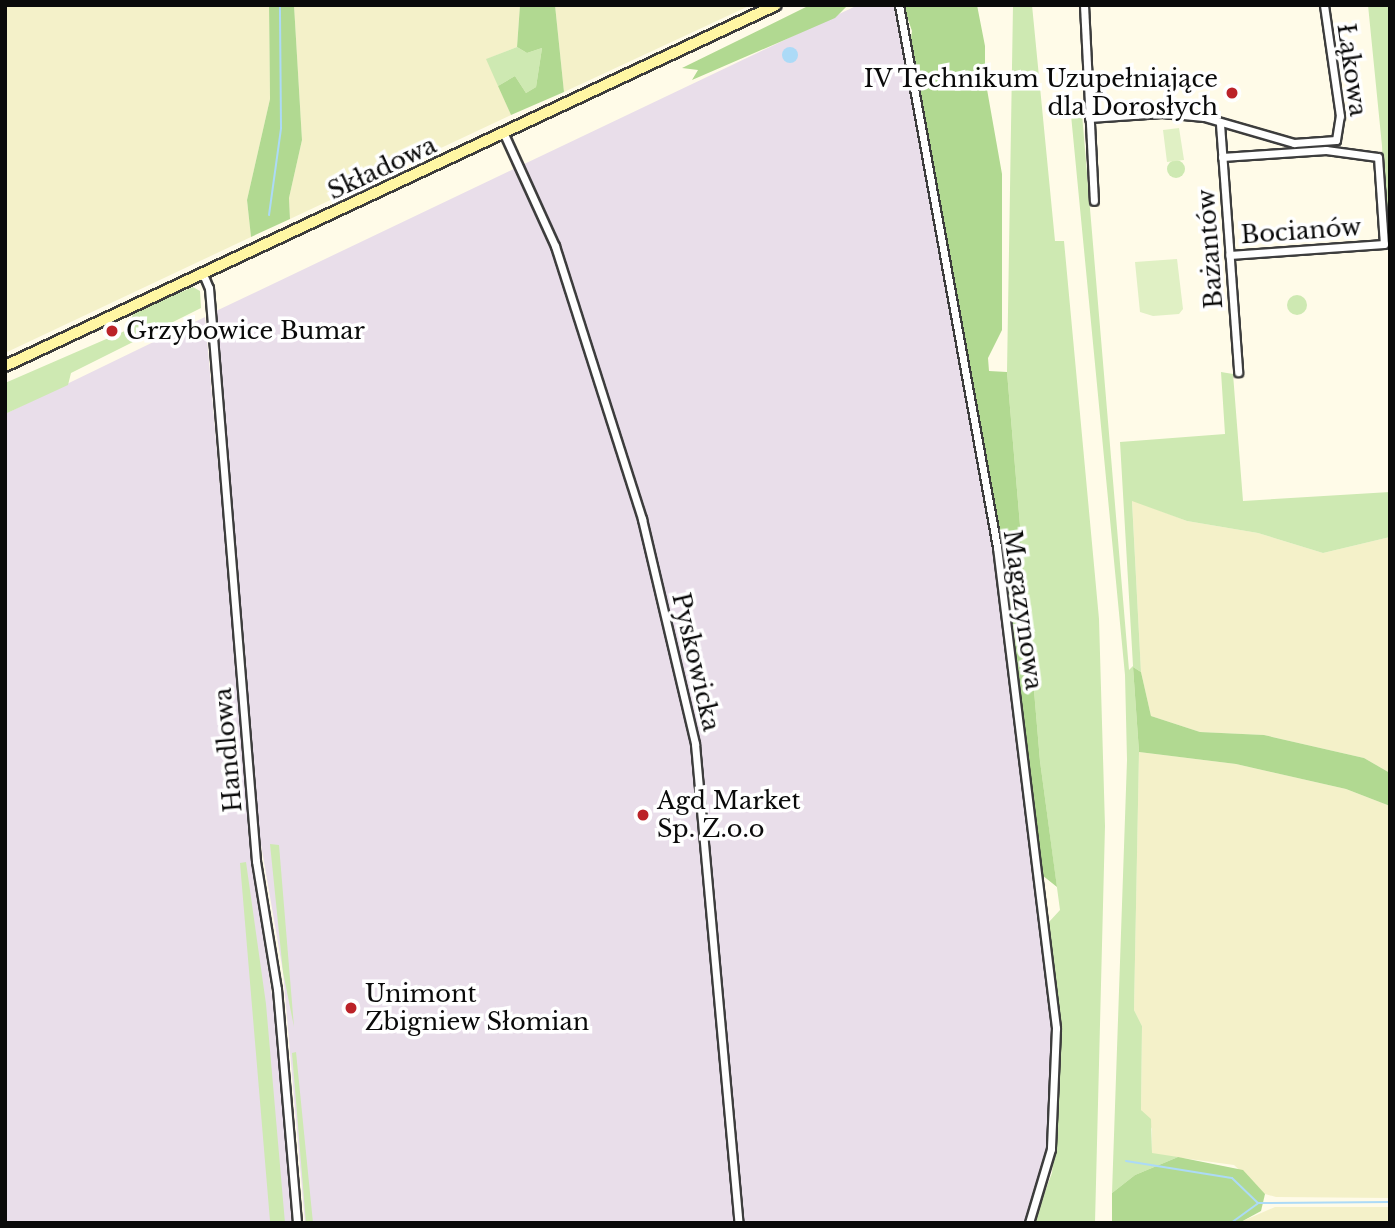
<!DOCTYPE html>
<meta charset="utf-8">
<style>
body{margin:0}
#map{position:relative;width:1395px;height:1228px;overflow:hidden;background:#fffbe8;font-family:"Libre Baskerville",serif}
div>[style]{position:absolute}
.industrial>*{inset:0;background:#e9deea}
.farmland>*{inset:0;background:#f4f1c9}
.green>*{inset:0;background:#cee9b2}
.round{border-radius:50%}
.forest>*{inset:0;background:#b1d991}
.pitch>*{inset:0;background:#e0f0c4}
.water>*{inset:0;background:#acdaf7}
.stream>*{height:2px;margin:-1px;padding:0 1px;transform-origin:1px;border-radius:1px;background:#acdaf7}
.roads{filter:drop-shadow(2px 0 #3d3d3d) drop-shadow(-2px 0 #3d3d3d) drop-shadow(0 2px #3d3d3d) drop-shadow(0 -2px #3d3d3d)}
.minor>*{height:7px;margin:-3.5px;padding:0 3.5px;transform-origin:3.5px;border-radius:3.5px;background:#fff}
.secondary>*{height:10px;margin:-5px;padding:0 5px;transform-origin:5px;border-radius:5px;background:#fff6a3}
.dots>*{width:19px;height:19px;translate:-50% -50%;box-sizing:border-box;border:4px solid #fff;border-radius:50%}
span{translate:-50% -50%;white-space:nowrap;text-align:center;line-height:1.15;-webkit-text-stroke:7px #fff;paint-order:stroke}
.street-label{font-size:24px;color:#0a0a0a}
.poi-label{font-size:24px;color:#0a0a0a}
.right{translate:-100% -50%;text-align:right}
.left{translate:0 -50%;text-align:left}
.frame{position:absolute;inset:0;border:7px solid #0a0a0a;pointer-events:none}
</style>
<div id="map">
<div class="industrial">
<div style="clip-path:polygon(858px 5px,895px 5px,996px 563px,1053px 1031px,1045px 1170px,1025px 1223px,305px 1223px,283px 972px,259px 833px,216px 311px)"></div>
<div style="clip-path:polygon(205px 317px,256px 888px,280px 1049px,294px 1223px,5px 1223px,5px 414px)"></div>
</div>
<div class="farmland">
<div style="clip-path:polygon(5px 5px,269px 5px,270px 99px,247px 200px,251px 237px,5px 353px)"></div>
<div style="clip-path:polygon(294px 5px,520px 5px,517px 47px,487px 59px,511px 115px,290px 219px,289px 198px,302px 140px)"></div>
<div style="clip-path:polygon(555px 5px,751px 5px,564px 92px)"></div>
<div style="clip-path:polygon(1132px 500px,1187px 521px,1258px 533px,1323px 553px,1390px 537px,1390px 773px,1364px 758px,1264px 735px,1200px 732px,1151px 716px,1141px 672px)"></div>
<div style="clip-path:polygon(1139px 752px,1236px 764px,1346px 789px,1390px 806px,1390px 1198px,1276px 1197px,1265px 1194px,1234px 1165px,1152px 1154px,1152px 1129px,1141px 1110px,1142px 1026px,1134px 1010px)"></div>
<div style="clip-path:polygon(1275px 1207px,1390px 1207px,1390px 1223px,1238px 1223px)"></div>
</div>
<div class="green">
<div style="clip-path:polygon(1013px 5px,1032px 5px,1055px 241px,1064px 241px,1099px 619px,1105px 826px,1095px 1223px,1033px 1223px,1052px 1173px,1056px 1130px,1058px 1007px,1049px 922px,1060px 910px,1040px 761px,1007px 372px)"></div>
<div style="clip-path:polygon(1368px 5px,1390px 5px,1390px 278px,1382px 146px)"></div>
<div style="clip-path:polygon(517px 47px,527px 53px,542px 48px,536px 87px,526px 93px,515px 76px,498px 86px,486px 59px)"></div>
<div style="clip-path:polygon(1082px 114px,1129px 670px,1133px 666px,1120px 442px,1225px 434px,1221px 372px,1233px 374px,1243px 501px,1390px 492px,1390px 537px,1323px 553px,1258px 533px,1187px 521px,1132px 501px,1141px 672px,1133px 667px,1139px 752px,1134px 1010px,1142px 1026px,1141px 1110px,1151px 1119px,1152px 1153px,1178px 1157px,1135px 1175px,1112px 1193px,1127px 760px,1125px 675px,1071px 115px)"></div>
<div class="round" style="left:1167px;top:160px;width:18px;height:18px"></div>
<div style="clip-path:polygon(193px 287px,200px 291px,201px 308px,71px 373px,68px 385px,5px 414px,5px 383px,127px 330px,134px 312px)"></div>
<div class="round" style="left:1287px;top:295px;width:20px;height:20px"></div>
<div style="clip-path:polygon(270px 844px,279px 845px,294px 1027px,283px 972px)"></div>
<div style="clip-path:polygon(246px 862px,266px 1004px,285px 1223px,258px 1223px,270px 1221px,240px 863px)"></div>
<div style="clip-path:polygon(296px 1052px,313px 1223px,306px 1223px,292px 1053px)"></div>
</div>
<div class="forest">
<div style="clip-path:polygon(269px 5px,294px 5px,302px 140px,289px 198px,290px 219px,251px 237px,247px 200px,270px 99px)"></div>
<div style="clip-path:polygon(520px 5px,555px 5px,564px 92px,511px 115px,498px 86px,515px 76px,526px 93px,536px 87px,542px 48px,527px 53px,517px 47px)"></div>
<div style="clip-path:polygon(810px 5px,848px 5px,835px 18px,692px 80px,698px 70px,682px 68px)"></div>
<div style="clip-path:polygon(903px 5px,977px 5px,985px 46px,985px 78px,1002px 174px,1002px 330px,988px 358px,989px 371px,1007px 372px,1040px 761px,1057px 887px,1042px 875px,993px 508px,910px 46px,912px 31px)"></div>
<div style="clip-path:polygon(1133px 667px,1141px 672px,1151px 716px,1200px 732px,1264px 735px,1364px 758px,1390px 773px,1390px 806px,1346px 789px,1236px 764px,1139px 752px)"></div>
<div style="clip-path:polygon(1178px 1157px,1243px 1170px,1265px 1194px,1261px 1211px,1239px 1223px,1112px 1223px,1112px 1193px,1135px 1175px)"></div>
</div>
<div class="pitch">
<div style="clip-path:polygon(1179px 128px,1184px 160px,1167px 162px,1163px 130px)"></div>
<div style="clip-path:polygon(1177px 259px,1183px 309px,1179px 314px,1153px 316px,1140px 312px,1135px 262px)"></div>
</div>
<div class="water">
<div class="round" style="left:782px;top:47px;width:16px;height:16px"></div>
</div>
<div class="stream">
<div style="left:269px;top:215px;width:88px;rotate:-82.1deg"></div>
<div style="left:281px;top:128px;width:123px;rotate:-90.5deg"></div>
<div style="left:1126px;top:1161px;width:107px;rotate:9.1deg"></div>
<div style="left:1232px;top:1178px;width:36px;rotate:44deg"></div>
<div style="left:1231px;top:1223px;width:34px;rotate:-36deg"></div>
<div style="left:1259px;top:1203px;width:131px;rotate:-0.4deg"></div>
</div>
<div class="roads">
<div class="minor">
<div style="left:899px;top:5px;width:551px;rotate:79.75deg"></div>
<div style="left:997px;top:547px;width:485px;rotate:83deg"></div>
<div style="left:1056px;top:1028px;width:121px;rotate:92.4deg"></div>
<div style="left:1051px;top:1149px;width:77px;rotate:106.6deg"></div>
<div style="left:1084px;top:5px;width:196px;rotate:87.1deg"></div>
<div style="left:1089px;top:118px;width:73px;rotate:-3.9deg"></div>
<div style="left:1162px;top:113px;width:42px;rotate:5.4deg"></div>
<div style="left:1204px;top:117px;width:94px;rotate:16.1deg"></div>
<div style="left:1294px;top:143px;width:42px;rotate:-4.1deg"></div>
<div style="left:1336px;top:140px;width:24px;rotate:-81deg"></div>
<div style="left:1340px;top:116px;width:112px;rotate:-98.2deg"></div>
<div style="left:1220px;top:124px;width:249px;rotate:85.8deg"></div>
<div style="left:504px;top:134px;width:123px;rotate:65.5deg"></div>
<div style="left:555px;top:246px;width:287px;rotate:72.3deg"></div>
<div style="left:642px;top:519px;width:231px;rotate:76.7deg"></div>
<div style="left:695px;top:744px;width:481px;rotate:84.8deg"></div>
<div style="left:1222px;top:157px;width:104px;rotate:-3.9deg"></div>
<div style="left:1326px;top:150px;width:52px;rotate:7.7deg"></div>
<div style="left:1378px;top:157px;width:87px;rotate:86.1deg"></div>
<div style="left:1384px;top:244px;width:155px;rotate:175.9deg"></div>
<div style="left:203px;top:274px;width:15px;rotate:67deg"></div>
<div style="left:209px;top:288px;width:575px;rotate:85.31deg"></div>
<div style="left:256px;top:861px;width:130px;rotate:80.7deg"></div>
<div style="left:277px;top:989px;width:235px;rotate:85.1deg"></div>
</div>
<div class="secondary">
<div style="left:5px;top:366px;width:851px;rotate:-25.09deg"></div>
</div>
</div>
<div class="dots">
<div style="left:1232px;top:93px;background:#bb2228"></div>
<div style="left:112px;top:331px;background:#bb2228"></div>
<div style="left:643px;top:815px;background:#bb2228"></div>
<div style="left:351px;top:1008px;background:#bb2228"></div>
</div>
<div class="street-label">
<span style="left:1352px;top:70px;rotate:82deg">Łąkowa</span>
<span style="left:382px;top:168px;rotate:-25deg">Składowa</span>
<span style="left:1301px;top:231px;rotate:-4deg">Bocianów</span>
<span style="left:1210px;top:249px;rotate:-94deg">Bażantów</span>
<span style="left:1023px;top:610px;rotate:82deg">Magazynowa</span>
<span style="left:696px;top:662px;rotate:77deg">Pyskowicka</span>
<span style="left:228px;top:750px;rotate:-95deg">Handlowa</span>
</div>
<div class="poi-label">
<span class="right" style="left:1218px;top:93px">IV Technikum Uzupełniające<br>dla Dorosłych</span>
<span class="left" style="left:126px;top:331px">Grzybowice Bumar</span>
<span class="left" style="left:657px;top:815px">Agd Market<br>Sp. Z.o.o</span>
<span class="left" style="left:365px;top:1008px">Unimont<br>Zbigniew Słomian</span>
</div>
<div class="frame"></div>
</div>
